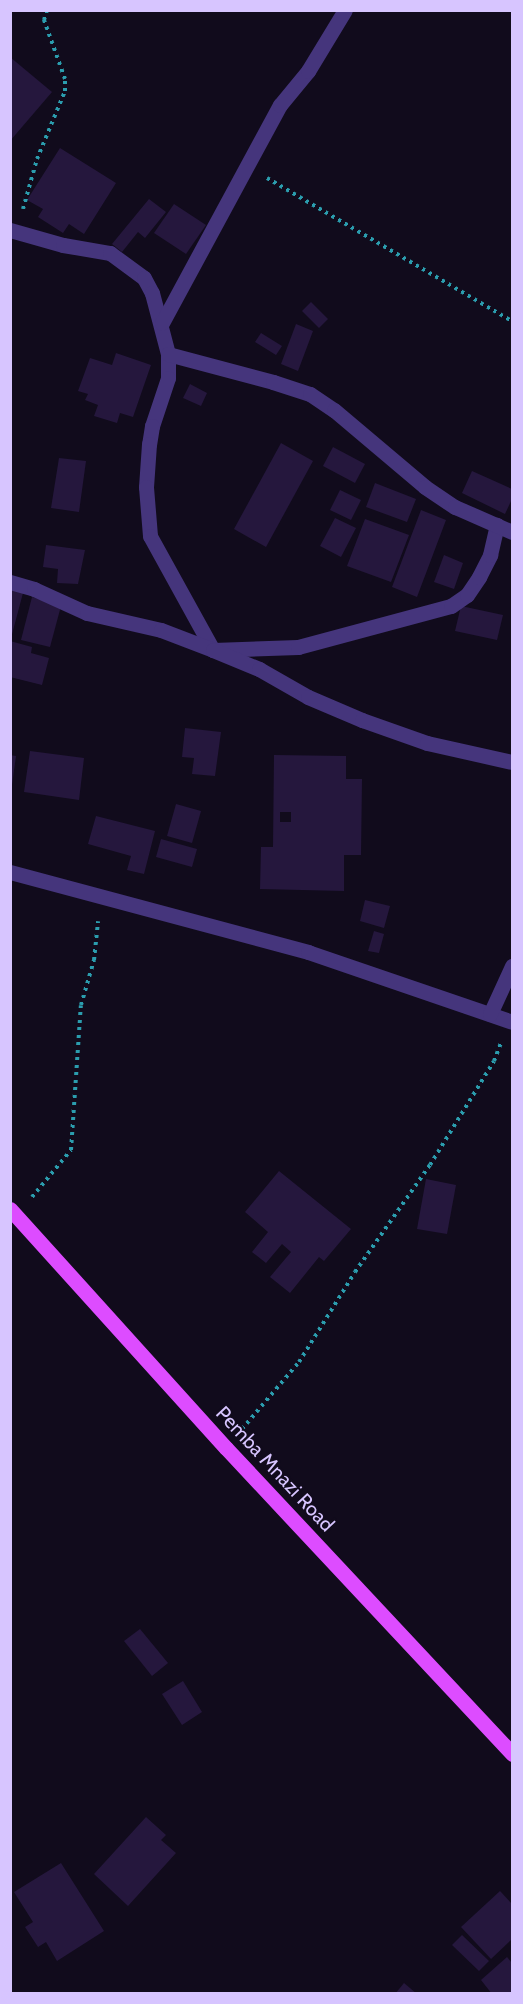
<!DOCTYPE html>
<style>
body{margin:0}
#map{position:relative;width:523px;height:2004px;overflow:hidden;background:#110b1c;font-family:Cabin,sans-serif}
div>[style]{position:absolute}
.building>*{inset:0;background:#25173d}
.path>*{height:4px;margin-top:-2px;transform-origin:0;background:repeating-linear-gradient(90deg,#2b9dae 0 3px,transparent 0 7.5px)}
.minor>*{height:15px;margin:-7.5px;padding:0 7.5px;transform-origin:7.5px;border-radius:7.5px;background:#45357c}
.major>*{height:15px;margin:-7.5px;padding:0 7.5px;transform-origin:7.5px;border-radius:7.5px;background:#dd4cff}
span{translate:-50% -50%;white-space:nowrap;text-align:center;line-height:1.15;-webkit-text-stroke:4.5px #110b1c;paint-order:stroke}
.street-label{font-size:20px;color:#d7c5ff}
.frame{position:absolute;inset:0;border:12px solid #d7c5ff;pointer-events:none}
</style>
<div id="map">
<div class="building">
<div style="clip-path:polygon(10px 57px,52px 92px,10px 141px)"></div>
<div style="clip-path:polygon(60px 148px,116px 183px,84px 234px,69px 224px,63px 233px,38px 217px,43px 209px,27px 200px)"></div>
<div style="clip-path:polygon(149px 199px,166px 212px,145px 238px,138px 232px,122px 252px,112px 244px)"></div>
<div style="clip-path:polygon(174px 204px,206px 225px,186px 254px,154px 233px)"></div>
<div style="clip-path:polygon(311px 302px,328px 319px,319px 328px,302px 311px)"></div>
<div style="clip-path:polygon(296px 324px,313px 331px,298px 371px,281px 364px)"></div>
<div style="clip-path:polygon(261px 333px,282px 346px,276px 355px,255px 342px)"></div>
<div style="clip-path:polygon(116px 353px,151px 365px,133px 417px,120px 413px,117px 423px,94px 416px,98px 405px,85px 400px,88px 394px,78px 391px,90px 358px,112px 365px)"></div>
<div style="clip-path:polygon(190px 384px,207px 393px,201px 406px,183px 398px)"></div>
<div style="clip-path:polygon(281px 443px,313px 461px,266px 547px,234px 529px)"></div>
<div style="clip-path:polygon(333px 447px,365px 464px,355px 483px,323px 466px)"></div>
<div style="clip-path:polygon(59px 458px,86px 461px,79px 512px,51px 508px)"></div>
<div style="clip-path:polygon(472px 471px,512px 489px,512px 499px,505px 514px,462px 493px)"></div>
<div style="clip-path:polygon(375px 483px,416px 499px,407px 522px,366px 507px)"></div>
<div style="clip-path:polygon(340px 490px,361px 500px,351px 520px,330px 510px)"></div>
<div style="clip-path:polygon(421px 510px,446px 520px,417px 597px,392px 587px)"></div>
<div style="clip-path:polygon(335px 518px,356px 528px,341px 557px,320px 546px)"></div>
<div style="clip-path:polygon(365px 519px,409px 535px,391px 582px,347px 566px)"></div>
<div style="clip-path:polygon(46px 545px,85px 550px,78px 584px,57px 583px,58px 569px,43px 567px)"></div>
<div style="clip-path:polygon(444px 555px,463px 563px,454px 589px,434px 582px)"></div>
<div style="clip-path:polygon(10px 589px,23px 593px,11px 638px,10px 638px)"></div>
<div style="clip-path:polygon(32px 597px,61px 606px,50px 647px,21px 640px)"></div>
<div style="clip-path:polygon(461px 606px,503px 615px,497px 640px,455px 631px)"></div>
<div style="clip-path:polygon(10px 641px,32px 647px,31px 653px,49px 658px,42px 685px,10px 677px)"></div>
<div style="clip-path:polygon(185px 728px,221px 732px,215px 776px,192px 774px,194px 758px,182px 757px)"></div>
<div style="clip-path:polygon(30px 751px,84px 758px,79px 800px,24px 792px)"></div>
<div style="clip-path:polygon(10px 755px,16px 756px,12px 785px,10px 785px)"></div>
<div style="clip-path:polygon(evenodd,274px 755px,346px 756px,346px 779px,362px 779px,361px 855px,344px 855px,344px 891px,260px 889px,261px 847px,273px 847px,274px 755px,280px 812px,291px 812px,291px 822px,280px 822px,280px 812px)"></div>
<div style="clip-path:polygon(176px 804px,201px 811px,192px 843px,167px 836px)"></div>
<div style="clip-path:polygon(96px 816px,155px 831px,144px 874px,127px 870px,131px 856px,88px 844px)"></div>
<div style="clip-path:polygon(161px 839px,197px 849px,192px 867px,156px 857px)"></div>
<div style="clip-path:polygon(365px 900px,390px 906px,384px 928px,360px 921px)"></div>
<div style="clip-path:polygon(374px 931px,384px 934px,379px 953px,368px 951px)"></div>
<div style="clip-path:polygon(279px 1171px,351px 1229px,324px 1261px,319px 1257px,290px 1293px,270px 1277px,291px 1252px,282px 1244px,266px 1263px,252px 1252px,268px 1232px,245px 1212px)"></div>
<div style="clip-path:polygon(426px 1179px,456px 1185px,447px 1234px,417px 1229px)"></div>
<div style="clip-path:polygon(140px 1629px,168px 1663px,152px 1676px,124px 1641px)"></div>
<div style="clip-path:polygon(183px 1681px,202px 1712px,182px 1725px,162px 1694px)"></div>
<div style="clip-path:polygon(146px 1817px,166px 1835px,161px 1840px,176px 1853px,128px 1906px,94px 1874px)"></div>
<div style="clip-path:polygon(61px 1863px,104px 1931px,57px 1961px,46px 1942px,38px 1947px,25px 1927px,33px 1922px,14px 1892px)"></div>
<div style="clip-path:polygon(500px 1891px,512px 1904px,512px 1939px,491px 1959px,461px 1927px)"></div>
<div style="clip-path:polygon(462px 1935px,489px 1961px,479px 1971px,452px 1945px)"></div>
<div style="clip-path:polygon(507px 1957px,512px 1963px,512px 1993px,492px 1994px,481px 1980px)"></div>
<div style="clip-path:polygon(404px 1983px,417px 1994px,395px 1994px)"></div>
</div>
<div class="path">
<div style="left:267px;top:178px;width:284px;rotate:30.3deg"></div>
<div style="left:23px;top:209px;width:52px;rotate:-74.4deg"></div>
<div style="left:37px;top:159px;width:74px;rotate:-67.6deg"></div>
<div style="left:65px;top:91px;width:12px;rotate:-90deg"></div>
<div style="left:65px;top:79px;width:63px;rotate:-109.6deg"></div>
<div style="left:44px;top:20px;width:10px;rotate:-73deg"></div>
<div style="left:10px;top:491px;width:39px;rotate:90deg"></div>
<div style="left:32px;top:1197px;width:61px;rotate:-50.3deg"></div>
<div style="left:71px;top:1150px;width:145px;rotate:-86.1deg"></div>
<div style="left:81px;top:1005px;width:47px;rotate:-73.9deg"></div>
<div style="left:94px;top:960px;width:39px;rotate:-84deg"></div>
<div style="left:242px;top:1429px;width:88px;rotate:-49.6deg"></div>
<div style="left:299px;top:1362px;width:106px;rotate:-58.1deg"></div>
<div style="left:355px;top:1272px;width:131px;rotate:-55deg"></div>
<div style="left:430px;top:1165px;width:122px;rotate:-58.4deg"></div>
<div style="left:494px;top:1061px;width:19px;rotate:-69deg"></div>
</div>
<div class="minor">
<div style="left:10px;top:230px;width:55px;rotate:15.8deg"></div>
<div style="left:63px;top:245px;width:48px;rotate:9.7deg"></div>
<div style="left:110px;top:253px;width:42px;rotate:36.3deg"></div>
<div style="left:144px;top:278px;width:17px;rotate:62deg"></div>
<div style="left:152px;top:293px;width:63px;rotate:75.3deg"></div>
<div style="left:168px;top:354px;width:24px;rotate:90deg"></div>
<div style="left:168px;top:378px;width:51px;rotate:108.4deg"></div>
<div style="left:152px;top:426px;width:18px;rotate:99deg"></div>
<div style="left:149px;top:444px;width:43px;rotate:94deg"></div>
<div style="left:146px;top:487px;width:49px;rotate:85.3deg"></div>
<div style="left:150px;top:536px;width:130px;rotate:61.1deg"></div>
<div style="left:213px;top:650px;width:85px;rotate:-2deg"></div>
<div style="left:298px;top:647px;width:158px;rotate:-15deg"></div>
<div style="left:451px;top:606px;width:19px;rotate:-35deg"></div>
<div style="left:467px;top:595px;width:22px;rotate:-56deg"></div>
<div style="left:479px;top:577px;width:25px;rotate:-63deg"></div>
<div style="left:490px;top:555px;width:31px;rotate:-77deg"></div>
<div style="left:162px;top:323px;width:248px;rotate:-61.6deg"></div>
<div style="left:280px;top:105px;width:44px;rotate:-50.5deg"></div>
<div style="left:308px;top:71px;width:71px;rotate:-58.8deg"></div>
<div style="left:168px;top:354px;width:109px;rotate:14.9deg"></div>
<div style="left:273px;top:382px;width:39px;rotate:18deg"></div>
<div style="left:310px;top:394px;width:29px;rotate:34deg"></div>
<div style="left:334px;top:410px;width:119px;rotate:40.2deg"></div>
<div style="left:425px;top:487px;width:36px;rotate:34deg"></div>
<div style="left:455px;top:507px;width:62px;rotate:23.7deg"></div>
<div style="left:10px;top:582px;width:25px;rotate:16deg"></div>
<div style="left:34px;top:589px;width:58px;rotate:24.4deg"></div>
<div style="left:87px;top:613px;width:76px;rotate:12.9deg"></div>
<div style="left:161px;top:630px;width:56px;rotate:21deg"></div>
<div style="left:213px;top:650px;width:50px;rotate:22.4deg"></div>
<div style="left:259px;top:669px;width:56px;rotate:29.7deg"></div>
<div style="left:308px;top:697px;width:59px;rotate:23.1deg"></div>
<div style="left:362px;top:720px;width:69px;rotate:19.5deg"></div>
<div style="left:427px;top:743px;width:87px;rotate:12.6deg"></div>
<div style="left:10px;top:872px;width:309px;rotate:15deg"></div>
<div style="left:308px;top:952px;width:216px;rotate:18.9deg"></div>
<div style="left:490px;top:1014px;width:53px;rotate:-65.4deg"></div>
</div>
<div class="major">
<div style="left:10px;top:1209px;width:322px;rotate:47.9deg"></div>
<div style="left:226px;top:1448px;width:419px;rotate:46.9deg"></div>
</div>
<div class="street-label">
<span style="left:275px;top:1469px;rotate:47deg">Pemba Mnazi Road</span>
</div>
<div class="frame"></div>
</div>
